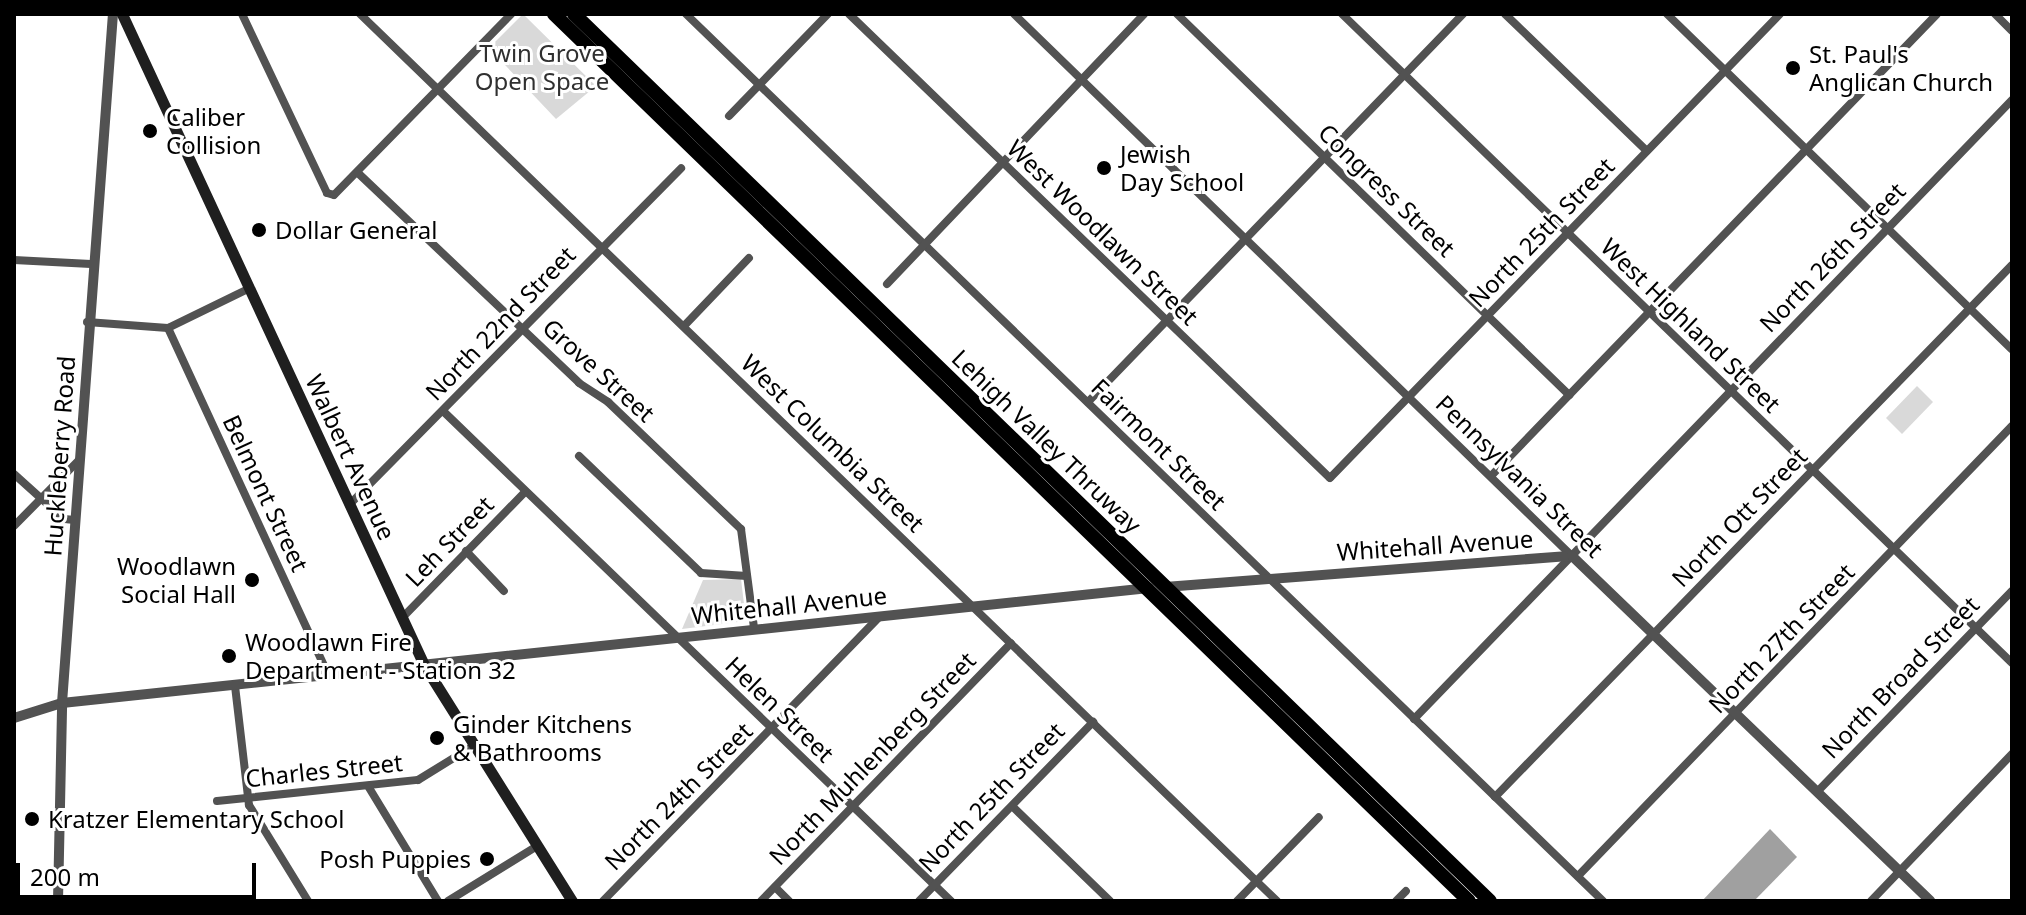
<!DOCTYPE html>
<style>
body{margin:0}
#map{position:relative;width:2026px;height:915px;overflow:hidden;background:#fff;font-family:"Noto Sans",sans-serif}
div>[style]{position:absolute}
.green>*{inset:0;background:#d9d9d9}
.water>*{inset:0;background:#a0a0a0}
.minor>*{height:8px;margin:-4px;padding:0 4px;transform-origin:4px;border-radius:4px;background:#525252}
.tertiary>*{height:10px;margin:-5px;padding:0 5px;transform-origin:5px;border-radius:5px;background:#525252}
.secondary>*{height:11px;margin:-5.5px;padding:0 5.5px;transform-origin:5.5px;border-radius:5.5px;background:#1f1f1f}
.motorway>*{height:14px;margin:-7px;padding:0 7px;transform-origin:7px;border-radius:7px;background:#000}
.dots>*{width:22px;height:22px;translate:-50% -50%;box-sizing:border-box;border:4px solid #fff;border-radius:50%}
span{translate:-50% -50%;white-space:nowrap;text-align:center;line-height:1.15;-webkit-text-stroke:6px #fff;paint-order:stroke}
.park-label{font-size:24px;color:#303030}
.poi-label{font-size:24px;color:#000}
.left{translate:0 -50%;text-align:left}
.right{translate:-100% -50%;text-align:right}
.street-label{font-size:24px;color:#000}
.frame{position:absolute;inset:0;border:16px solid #000;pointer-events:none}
.scale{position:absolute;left:16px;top:863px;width:240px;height:36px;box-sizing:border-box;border:4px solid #000;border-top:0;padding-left:10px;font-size:24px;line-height:28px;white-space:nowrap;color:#000;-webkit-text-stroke:6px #fff;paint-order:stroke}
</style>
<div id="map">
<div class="green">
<div style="clip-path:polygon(523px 14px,596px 86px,556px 119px,489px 48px)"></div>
<div style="clip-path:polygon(1917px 386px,1933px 402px,1902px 434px,1886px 418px)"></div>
<div style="clip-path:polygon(741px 579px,746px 621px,682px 629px,703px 580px)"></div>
</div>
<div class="water">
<div style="clip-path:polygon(1770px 829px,1797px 857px,1754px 901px,1702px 901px)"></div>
</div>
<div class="minor">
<div style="left:242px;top:14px;width:198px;rotate:64.6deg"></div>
<div style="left:327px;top:193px;width:7px;rotate:16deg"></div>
<div style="left:334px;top:195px;width:253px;rotate:-45.6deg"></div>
<div style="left:360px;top:14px;width:1276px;rotate:44.05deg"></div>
<div style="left:686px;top:14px;width:1276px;rotate:44.05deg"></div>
<div style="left:849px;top:14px;width:668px;rotate:43.97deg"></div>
<div style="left:1330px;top:478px;width:646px;rotate:-45.88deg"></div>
<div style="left:1014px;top:14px;width:778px;rotate:44.17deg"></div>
<div style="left:1177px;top:14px;width:547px;rotate:44.18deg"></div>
<div style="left:1342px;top:14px;width:933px;rotate:44.09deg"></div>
<div style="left:1505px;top:14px;width:197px;rotate:44deg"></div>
<div style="left:1667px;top:14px;width:481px;rotate:44.2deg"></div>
<div style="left:1995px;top:14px;width:24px;rotate:45deg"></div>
<div style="left:729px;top:116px;width:142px;rotate:-45.9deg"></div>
<div style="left:358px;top:173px;width:305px;rotate:43.5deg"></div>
<div style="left:579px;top:383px;width:35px;rotate:33deg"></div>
<div style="left:608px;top:402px;width:184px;rotate:43.7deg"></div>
<div style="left:741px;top:529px;width:100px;rotate:82.5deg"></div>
<div style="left:14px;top:260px;width:77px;rotate:3deg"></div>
<div style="left:887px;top:284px;width:373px;rotate:-46.4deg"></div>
<div style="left:87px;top:322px;width:81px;rotate:4.2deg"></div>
<div style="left:168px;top:328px;width:89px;rotate:-26deg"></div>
<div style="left:684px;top:326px;width:94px;rotate:-46.3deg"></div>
<div style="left:168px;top:328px;width:382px;rotate:65.2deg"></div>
<div style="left:1088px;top:402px;width:540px;rotate:-45.98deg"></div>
<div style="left:443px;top:411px;width:706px;rotate:43.97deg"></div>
<div style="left:579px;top:456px;width:169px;rotate:43.8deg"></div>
<div style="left:701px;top:573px;width:46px;rotate:3.7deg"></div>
<div style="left:14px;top:474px;width:67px;rotate:42deg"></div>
<div style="left:64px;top:519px;width:11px;rotate:5deg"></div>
<div style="left:1491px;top:476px;width:642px;rotate:-46.01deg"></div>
<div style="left:349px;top:505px;width:473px;rotate:-45.4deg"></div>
<div style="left:14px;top:526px;width:93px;rotate:-45.4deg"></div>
<div style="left:466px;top:551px;width:55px;rotate:46.5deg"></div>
<div style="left:402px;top:618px;width:176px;rotate:-45.7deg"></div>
<div style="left:235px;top:686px;width:120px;rotate:83.3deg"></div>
<div style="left:249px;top:805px;width:113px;rotate:58.4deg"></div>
<div style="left:1414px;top:719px;width:861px;rotate:-45.99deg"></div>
<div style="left:368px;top:786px;width:135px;rotate:58.7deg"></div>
<div style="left:1817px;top:792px;width:280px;rotate:-45.9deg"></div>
<div style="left:1495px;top:797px;width:742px;rotate:-45.82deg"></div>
<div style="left:217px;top:801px;width:202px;rotate:-6deg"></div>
<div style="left:418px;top:780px;width:65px;rotate:-31.7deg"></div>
<div style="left:1013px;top:807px;width:135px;rotate:44.1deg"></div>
<div style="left:1578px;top:876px;width:625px;rotate:-46.04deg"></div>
<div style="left:775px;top:887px;width:20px;rotate:45deg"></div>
<div style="left:448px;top:901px;width:105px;rotate:-31.7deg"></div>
<div style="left:603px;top:901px;width:397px;rotate:-45.8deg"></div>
<div style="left:761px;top:901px;width:359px;rotate:-45.9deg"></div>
<div style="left:919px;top:901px;width:250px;rotate:-45.8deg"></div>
<div style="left:1237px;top:901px;width:117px;rotate:-45.7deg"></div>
<div style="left:1396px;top:901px;width:14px;rotate:-45deg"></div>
<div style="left:1871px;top:901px;width:204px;rotate:-46.2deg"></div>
</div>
<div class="tertiary">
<div style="left:1165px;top:587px;width:408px;rotate:-4.4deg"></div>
<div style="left:1572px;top:556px;width:497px;rotate:43.9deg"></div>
<div style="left:14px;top:718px;width:50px;rotate:-17.4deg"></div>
<div style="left:62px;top:703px;width:1093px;rotate:-6.04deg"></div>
<div style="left:58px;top:901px;width:198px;rotate:-88.8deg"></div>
<div style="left:62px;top:703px;width:691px;rotate:-85.77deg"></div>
</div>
<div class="secondary">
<div style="left:122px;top:14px;width:718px;rotate:65.11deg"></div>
<div style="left:424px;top:665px;width:279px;rotate:57.9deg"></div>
</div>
<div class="motorway">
<div style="left:554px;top:14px;width:1274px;rotate:44.11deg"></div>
<div style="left:574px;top:14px;width:1275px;rotate:44.08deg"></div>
</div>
<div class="dots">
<div style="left:1793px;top:68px;background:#000"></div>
<div style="left:150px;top:131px;background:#000"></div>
<div style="left:1104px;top:168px;background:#000"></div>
<div style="left:259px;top:230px;background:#000"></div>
<div style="left:252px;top:580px;background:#000"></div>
<div style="left:229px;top:656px;background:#000"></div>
<div style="left:437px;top:738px;background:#000"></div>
<div style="left:32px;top:819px;background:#000"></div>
<div style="left:487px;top:859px;background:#000"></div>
</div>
<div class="park-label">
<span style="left:542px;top:67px">Twin Grove<br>Open Space</span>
</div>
<div class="poi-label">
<span class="left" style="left:1809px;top:68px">St. Paul's<br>Anglican Church</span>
<span class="left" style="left:166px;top:131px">Caliber<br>Collision</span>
<span class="left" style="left:1120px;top:168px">Jewish<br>Day School</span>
<span class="left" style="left:275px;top:230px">Dollar General</span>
<span class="right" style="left:236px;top:580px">Woodlawn<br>Social Hall</span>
<span class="left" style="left:245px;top:656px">Woodlawn Fire<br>Department - Station 32</span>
<span class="left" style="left:453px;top:738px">Ginder Kitchens<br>&amp; Bathrooms</span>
<span class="left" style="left:48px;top:819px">Kratzer Elementary School</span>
<span class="right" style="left:471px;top:859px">Posh Puppies</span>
</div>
<div class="street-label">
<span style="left:1387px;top:190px;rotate:44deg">Congress Street</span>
<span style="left:1103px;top:232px;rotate:44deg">West Woodlawn Street</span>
<span style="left:1541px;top:232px;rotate:-46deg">North 25th Street</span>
<span style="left:1832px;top:257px;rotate:-46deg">North 26th Street</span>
<span style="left:500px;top:323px;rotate:-46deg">North 22nd Street</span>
<span style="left:1691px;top:325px;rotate:44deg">West Highland Street</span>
<span style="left:599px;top:370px;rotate:42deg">Grove Street</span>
<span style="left:1047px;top:441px;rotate:44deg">Lehigh Valley Thruway</span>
<span style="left:833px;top:443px;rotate:44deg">West Columbia Street</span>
<span style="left:1159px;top:444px;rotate:44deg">Fairmont Street</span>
<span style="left:59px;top:456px;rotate:-86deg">Huckleberry Road</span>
<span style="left:351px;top:457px;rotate:65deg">Walbert Avenue</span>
<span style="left:1520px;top:476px;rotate:44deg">Pennsylvania Street</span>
<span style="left:266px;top:493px;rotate:65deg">Belmont Street</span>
<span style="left:1739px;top:517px;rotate:-46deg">North Ott Street</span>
<span style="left:449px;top:541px;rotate:-46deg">Leh Street</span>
<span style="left:1435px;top:545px;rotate:-4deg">Whitehall Avenue</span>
<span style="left:789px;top:605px;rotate:-6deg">Whitehall Avenue</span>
<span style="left:1781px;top:638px;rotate:-46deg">North 27th Street</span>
<span style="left:1900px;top:677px;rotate:-46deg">North Broad Street</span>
<span style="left:780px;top:709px;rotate:44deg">Helen Street</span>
<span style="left:872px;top:758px;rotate:-46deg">North Muhlenberg Street</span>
<span style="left:324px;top:770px;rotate:-6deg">Charles Street</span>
<span style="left:678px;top:796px;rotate:-45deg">North 24th Street</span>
<span style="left:991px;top:797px;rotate:-46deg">North 25th Street</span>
</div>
<div class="frame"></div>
<div class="scale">200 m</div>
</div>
